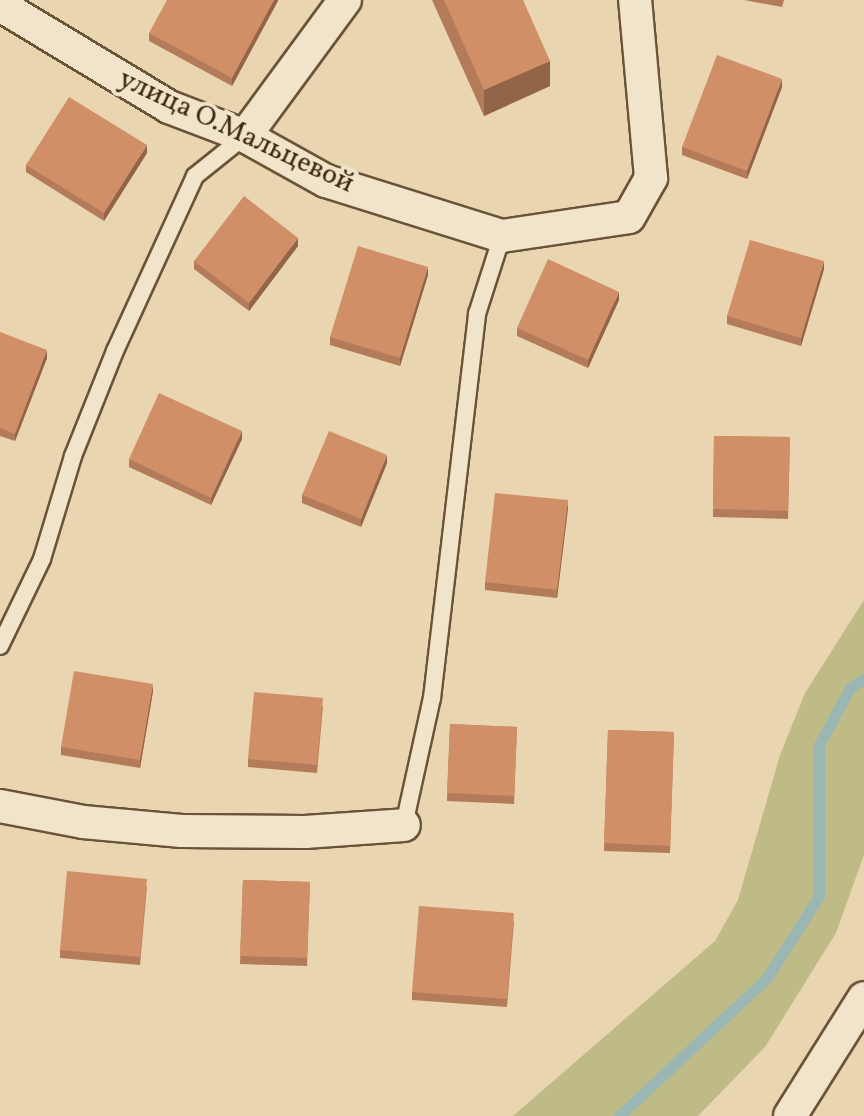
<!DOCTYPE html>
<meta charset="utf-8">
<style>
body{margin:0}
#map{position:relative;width:864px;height:1116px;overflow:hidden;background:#e9d5af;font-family:Vollkorn,serif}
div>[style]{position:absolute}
.green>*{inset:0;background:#bebb86}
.stream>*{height:11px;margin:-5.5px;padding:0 5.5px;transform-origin:5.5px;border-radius:5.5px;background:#9ab7b3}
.roads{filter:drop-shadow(2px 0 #6a5438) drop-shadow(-2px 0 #6a5438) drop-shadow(0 2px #6a5438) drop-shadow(0 -2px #6a5438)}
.service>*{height:16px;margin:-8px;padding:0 8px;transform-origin:8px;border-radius:8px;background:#f1e4cb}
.minor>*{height:32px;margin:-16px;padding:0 16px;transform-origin:16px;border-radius:16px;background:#f1e4cb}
.wall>*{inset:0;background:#b37b59}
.shaded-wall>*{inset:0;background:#926448}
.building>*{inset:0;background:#d08f67}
span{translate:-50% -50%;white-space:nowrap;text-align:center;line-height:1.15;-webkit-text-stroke:8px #f1e4cb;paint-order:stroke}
.street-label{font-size:28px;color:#3f2911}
</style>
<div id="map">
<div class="green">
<div style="clip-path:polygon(864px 600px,864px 855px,836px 933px,765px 1047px,698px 1116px,513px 1116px,715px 941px,738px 900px,780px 755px,805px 693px)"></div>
</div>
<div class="stream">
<div style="left:619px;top:1116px;width:202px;rotate:-43deg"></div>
<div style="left:767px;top:978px;width:97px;rotate:-57.6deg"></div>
<div style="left:819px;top:896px;width:151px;rotate:-90deg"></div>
<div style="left:819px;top:745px;width:65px;rotate:-61.5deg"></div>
<div style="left:850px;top:688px;width:17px;rotate:-33deg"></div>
</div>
<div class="roads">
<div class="service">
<div style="left:0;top:646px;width:97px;rotate:-64.2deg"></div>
<div style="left:42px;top:559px;width:108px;rotate:-73.2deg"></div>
<div style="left:73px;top:456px;width:113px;rotate:-68.2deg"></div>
<div style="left:115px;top:351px;width:192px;rotate:-65.4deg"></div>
<div style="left:195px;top:176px;width:64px;rotate:-38.7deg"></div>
<div style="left:404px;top:825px;width:130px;rotate:-77.6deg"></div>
<div style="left:432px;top:698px;width:387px;rotate:-83.3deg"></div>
<div style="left:477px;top:314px;width:82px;rotate:-72.2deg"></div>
</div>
<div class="minor">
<div style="left:0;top:5px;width:197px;rotate:31.1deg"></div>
<div style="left:169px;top:107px;width:81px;rotate:20.9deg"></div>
<div style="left:245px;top:136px;width:93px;rotate:29.1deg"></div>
<div style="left:326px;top:181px;width:184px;rotate:17.4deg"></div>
<div style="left:502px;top:236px;width:128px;rotate:-8.5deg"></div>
<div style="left:629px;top:217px;width:45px;rotate:-60.6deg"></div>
<div style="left:651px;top:178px;width:179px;rotate:-95.1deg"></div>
<div style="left:245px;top:136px;width:169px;rotate:-53.7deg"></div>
<div style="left:0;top:806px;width:85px;rotate:10.9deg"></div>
<div style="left:83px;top:822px;width:99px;rotate:5.2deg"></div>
<div style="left:182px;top:831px;width:123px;rotate:0.5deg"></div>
<div style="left:305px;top:832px;width:99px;rotate:-4deg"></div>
<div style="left:790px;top:1116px;width:139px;rotate:-57.9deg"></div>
</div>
</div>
<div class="wall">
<div style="clip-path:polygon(278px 0,232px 86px,149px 41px,149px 33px)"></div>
<div style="clip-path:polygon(432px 0,523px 0,550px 86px,484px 116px)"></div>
<div style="clip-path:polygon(744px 0,784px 0,782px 7px)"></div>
<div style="clip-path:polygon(782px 87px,747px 179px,682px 155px,682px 147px)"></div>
<div style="clip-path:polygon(147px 153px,104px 221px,26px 172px,26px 165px)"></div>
<div style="clip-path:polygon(298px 246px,249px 311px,194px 269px,194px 261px)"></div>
<div style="clip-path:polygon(824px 269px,801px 346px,727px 324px,727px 316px)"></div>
<div style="clip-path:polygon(428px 275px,400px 366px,330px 345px,330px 337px)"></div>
<div style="clip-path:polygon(619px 300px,588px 368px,517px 336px,517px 328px)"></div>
<div style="clip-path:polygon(0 332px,47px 358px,15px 441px,0 436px)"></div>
<div style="clip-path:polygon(714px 436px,790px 437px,788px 519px,713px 517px)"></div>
<div style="clip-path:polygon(242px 439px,211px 505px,129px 467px,129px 459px)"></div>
<div style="clip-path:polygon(387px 463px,361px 527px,302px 503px,302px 495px)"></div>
<div style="clip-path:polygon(568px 508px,557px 598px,485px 590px,485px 582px)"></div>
<div style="clip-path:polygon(153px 691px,140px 768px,61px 755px,61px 747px)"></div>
<div style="clip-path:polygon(323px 706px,317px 773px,248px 767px,248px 759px)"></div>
<div style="clip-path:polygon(450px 724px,517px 727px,514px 804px,447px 801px)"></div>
<div style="clip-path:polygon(608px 730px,674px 732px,670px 853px,604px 851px)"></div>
<div style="clip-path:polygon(243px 880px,310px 882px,307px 966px,240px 964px)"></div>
<div style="clip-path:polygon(147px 886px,140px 965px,60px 958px,60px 950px)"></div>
<div style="clip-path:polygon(514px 921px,507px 1007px,412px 1000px,412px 992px)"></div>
</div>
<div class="shaded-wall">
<div style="clip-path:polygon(274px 0,278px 0,278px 1px,232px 86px,232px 78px)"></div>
<div style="clip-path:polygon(550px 61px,550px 86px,484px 116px,484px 90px)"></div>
<div style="clip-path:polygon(782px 79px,782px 87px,747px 179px,747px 171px)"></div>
<div style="clip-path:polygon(147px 145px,147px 153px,104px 221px,104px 213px)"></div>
<div style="clip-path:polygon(298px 238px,298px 246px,249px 311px,249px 303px)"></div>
<div style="clip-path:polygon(824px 261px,824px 269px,801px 346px,801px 338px)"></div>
<div style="clip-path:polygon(428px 267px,428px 275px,400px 366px,400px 358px)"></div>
<div style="clip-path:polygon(619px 292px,619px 300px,588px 368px,588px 360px)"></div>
<div style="clip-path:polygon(47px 350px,47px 358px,15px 441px,15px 434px)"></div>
<div style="clip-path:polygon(242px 431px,242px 439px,211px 505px,211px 498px)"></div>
<div style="clip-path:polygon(387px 455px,387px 463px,361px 527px,361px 519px)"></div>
<div style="clip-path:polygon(568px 500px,568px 508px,557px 598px,557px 590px)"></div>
<div style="clip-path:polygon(153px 684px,153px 691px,140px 768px,140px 760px)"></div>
</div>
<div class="building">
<div style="clip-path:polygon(167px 0,274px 0,232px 78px,149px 33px)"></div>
<div style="clip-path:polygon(444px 0,523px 0,550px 61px,484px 90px)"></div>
<div style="clip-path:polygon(717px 55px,782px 79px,747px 171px,682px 147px)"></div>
<div style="clip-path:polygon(69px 97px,147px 145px,104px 213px,26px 165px)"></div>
<div style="clip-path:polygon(244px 196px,298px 238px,249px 303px,194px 261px)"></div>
<div style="clip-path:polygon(750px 240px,824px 261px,801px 338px,727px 316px)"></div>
<div style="clip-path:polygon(358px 246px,428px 267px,400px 358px,330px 337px)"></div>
<div style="clip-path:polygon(548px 259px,619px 292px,588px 360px,517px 328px)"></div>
<div style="clip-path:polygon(0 332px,47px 350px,15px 434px,0 428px)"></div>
<div style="clip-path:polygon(159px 393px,242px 431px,211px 498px,129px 459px)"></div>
<div style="clip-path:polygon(329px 431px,387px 455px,361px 519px,302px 495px)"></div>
<div style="clip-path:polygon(714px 436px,790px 437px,788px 511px,713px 509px)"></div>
<div style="clip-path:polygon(495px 493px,568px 500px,557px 590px,485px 582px)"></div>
<div style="clip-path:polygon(74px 671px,153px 684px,140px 760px,61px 747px)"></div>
<div style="clip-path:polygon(254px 692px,323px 698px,317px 765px,248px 759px)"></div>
<div style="clip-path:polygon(450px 724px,517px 727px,514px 796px,447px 793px)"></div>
<div style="clip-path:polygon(608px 730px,674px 732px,670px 846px,604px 843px)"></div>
<div style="clip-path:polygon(67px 871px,147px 879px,140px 957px,60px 950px)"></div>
<div style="clip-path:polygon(243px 880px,310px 882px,307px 958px,240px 956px)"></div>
<div style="clip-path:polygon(419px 906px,514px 913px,507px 999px,412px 992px)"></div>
</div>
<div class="street-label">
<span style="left:236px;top:132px;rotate:25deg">улица О.Мальцевой</span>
</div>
</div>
